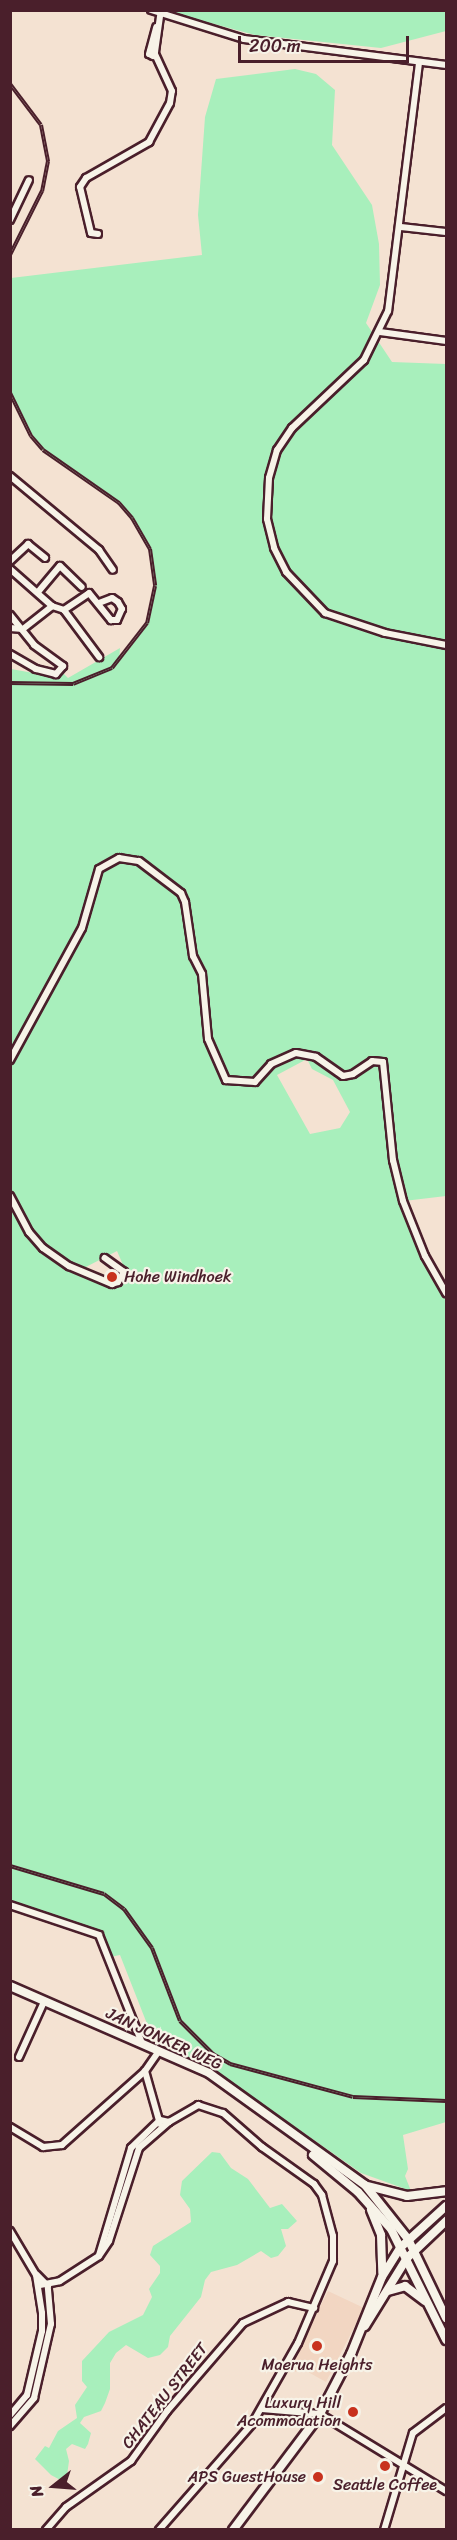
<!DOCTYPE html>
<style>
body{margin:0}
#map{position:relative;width:457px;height:2540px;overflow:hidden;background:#f4e2d2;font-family:Sriracha,sans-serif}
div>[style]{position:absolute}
.built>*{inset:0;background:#f2d6c2}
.green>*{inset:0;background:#a8efbc}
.roads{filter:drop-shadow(2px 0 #4a1f2b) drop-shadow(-2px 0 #4a1f2b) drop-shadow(0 2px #4a1f2b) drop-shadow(0 -2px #4a1f2b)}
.street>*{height:6px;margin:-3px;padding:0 3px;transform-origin:3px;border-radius:3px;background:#f7f3e8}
.secondary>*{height:8px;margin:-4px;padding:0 4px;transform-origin:4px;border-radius:4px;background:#f7f3e8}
.rail>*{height:4px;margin-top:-2px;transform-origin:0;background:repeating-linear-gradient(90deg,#f7f3e8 0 4.5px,#4a1f2b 0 9px);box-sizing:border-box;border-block:2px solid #4a1f2b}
.dots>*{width:16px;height:16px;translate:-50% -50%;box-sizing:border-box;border:3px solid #f7f3e8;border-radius:50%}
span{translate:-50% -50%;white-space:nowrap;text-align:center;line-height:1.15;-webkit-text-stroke:4.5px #f7f3e8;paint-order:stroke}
.poi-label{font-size:16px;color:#4a1f2b}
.left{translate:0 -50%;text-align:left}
.right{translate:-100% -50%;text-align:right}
.street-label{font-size:16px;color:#4a1f2b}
.frame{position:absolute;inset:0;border:12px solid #4a1f2b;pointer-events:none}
.north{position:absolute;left:24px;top:2456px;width:60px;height:60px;-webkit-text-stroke:4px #f7f3e8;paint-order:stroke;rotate:253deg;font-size:16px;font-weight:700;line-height:24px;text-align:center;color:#4a1f2b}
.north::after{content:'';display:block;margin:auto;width:21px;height:27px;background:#4a1f2b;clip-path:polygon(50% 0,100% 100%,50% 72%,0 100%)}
.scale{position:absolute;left:238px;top:36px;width:171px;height:27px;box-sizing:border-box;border:3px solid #4a1f2b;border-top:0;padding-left:8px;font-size:18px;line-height:21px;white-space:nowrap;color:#4a1f2b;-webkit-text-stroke:4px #f7f3e8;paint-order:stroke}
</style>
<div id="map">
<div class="built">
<div style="clip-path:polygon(328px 2291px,364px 2308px,326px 2382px,299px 2367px,296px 2372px,289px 2368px)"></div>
</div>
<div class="green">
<div style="clip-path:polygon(166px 11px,446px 11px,446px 31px,381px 48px,255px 35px)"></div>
<div style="clip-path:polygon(evenodd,295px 69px,316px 74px,335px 90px,332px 145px,372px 205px,379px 244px,380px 285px,366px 323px,392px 362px,446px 364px,446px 1196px,404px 1201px,409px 1221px,446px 1293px,446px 2122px,403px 2135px,408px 2169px,405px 2176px,411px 2191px,361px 2173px,214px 2070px,153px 2039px,120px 1955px,110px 1957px,92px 1930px,11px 1905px,11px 669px,56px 677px,63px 673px,68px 678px,120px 648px,119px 661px,147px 623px,155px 586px,150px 549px,132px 518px,119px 503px,43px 450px,19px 415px,11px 393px,11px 278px,202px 255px,198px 215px,205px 117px,216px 79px,295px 69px,307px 1059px,312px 1069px,333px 1080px,350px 1112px,340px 1128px,310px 1134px,277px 1075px,307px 1059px,295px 69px,117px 1251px,127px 1274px,123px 1282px,115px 1285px,80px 1270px,117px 1251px)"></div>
<div style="clip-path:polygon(212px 2152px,220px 2153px,231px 2168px,248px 2179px,270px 2208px,282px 2204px,297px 2221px,288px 2229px,281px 2229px,286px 2246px,278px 2256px,271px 2258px,261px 2251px,237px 2265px,211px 2272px,205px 2280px,201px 2297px,170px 2336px,168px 2347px,160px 2355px,148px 2358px,126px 2345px,116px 2353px,110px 2363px,110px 2389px,105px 2403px,101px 2411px,84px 2417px,80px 2423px,91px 2433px,88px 2444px,85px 2449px,72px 2444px,66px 2449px,69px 2461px,66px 2483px,51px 2475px,35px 2459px,45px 2446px,49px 2448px,58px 2431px,77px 2418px,75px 2405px,87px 2387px,82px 2381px,82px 2361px,109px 2332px,143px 2315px,152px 2297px,149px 2289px,160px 2273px,160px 2266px,150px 2255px,153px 2246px,191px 2222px,190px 2209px,180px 2195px,182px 2181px)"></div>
</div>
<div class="roads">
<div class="street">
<div style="left:151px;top:10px;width:97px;rotate:17.3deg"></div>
<div style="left:244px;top:39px;width:204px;rotate:7.3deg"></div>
<div style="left:150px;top:51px;width:5px;rotate:11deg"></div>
<div style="left:155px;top:52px;width:4px;rotate:117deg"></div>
<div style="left:153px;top:56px;width:4px;rotate:-153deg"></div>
<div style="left:149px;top:54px;width:28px;rotate:-75deg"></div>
<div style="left:155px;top:52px;width:37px;rotate:-82deg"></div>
<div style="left:419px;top:63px;width:250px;rotate:97.1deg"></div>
<div style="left:388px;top:311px;width:55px;rotate:116.1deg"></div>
<div style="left:364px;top:360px;width:99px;rotate:136.6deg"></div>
<div style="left:292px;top:428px;width:27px;rotate:124deg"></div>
<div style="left:277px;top:450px;width:29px;rotate:106deg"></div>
<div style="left:269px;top:478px;width:41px;rotate:92.8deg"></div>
<div style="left:267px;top:519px;width:30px;rotate:76deg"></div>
<div style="left:274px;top:548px;width:27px;rotate:63deg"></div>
<div style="left:286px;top:572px;width:57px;rotate:46.4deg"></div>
<div style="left:325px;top:613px;width:63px;rotate:18.4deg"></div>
<div style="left:385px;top:633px;width:62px;rotate:11.1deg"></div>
<div style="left:10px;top:220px;width:44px;rotate:-64.6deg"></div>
<div style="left:401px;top:227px;width:45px;rotate:6.3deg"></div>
<div style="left:98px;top:234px;width:7px;rotate:-172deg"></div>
<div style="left:91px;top:233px;width:47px;rotate:-103.4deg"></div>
<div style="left:80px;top:187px;width:11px;rotate:-56deg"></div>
<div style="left:86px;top:178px;width:73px;rotate:-29.7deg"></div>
<div style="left:149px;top:142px;width:44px;rotate:-61.7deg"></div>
<div style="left:170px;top:103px;width:12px;rotate:-81deg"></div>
<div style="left:172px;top:91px;width:41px;rotate:-114.7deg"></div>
<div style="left:380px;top:332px;width:67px;rotate:7.8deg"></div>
<div style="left:10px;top:476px;width:116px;rotate:39.7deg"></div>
<div style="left:99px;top:550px;width:24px;rotate:55deg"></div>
<div style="left:10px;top:561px;width:25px;rotate:-43deg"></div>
<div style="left:28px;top:544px;width:22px;rotate:39deg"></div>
<div style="left:10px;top:569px;width:56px;rotate:41.4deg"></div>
<div style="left:38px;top:592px;width:34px;rotate:-50deg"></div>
<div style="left:60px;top:566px;width:30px;rotate:44deg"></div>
<div style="left:52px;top:606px;width:13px;rotate:18deg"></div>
<div style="left:64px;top:610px;width:59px;rotate:53.3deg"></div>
<div style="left:64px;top:610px;width:30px;rotate:-34deg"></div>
<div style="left:89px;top:593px;width:35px;rotate:51deg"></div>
<div style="left:111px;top:620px;width:6px"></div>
<div style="left:117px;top:620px;width:12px;rotate:-66deg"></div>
<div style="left:122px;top:609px;width:8px;rotate:-120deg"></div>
<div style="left:118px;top:602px;width:7px;rotate:-146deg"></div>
<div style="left:112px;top:598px;width:14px;rotate:159deg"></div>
<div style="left:10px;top:615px;width:38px;rotate:51deg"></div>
<div style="left:34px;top:645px;width:36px;rotate:36deg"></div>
<div style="left:63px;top:666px;width:11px;rotate:131deg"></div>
<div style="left:56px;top:674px;width:21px;rotate:-166deg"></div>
<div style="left:36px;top:669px;width:30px;rotate:-150deg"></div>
<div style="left:10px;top:628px;width:13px;rotate:4deg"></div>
<div style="left:23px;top:629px;width:37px;rotate:-38deg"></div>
<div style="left:10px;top:1060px;width:150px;rotate:-61.4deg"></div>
<div style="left:82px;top:928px;width:61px;rotate:-73.9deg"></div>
<div style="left:99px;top:869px;width:23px;rotate:-29deg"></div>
<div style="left:119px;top:858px;width:20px;rotate:9deg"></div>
<div style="left:139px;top:861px;width:53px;rotate:37.3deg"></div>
<div style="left:181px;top:893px;width:10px;rotate:66deg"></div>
<div style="left:185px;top:902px;width:55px;rotate:81.6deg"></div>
<div style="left:193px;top:956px;width:20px;rotate:63deg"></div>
<div style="left:202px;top:974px;width:65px;rotate:84.7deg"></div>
<div style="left:208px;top:1039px;width:45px;rotate:66.3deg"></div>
<div style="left:226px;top:1080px;width:29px;rotate:4deg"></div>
<div style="left:255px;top:1082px;width:24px;rotate:-48deg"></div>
<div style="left:271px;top:1064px;width:27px;rotate:-24deg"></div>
<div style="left:296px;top:1053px;width:20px;rotate:11deg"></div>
<div style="left:316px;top:1057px;width:33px;rotate:35deg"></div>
<div style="left:343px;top:1076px;width:10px;rotate:-11deg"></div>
<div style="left:353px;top:1074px;width:23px;rotate:-34deg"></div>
<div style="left:372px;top:1061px;width:11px;rotate:5deg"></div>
<div style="left:383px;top:1062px;width:99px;rotate:84.2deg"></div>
<div style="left:393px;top:1160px;width:42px;rotate:76.3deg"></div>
<div style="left:403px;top:1201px;width:59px;rotate:68.2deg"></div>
<div style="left:425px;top:1256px;width:43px;rotate:60.4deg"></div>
<div style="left:10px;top:1196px;width:41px;rotate:62.2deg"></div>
<div style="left:29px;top:1232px;width:21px;rotate:49deg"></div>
<div style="left:43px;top:1248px;width:32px;rotate:35deg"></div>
<div style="left:69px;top:1266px;width:47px;rotate:22.7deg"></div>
<div style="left:112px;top:1284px;width:6px;rotate:-18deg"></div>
<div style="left:118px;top:1282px;width:12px;rotate:-59deg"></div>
<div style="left:124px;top:1272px;width:24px;rotate:-144deg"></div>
<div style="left:10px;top:1905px;width:94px;rotate:18.6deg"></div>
<div style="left:99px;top:1935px;width:116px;rotate:68.3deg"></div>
<div style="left:19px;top:2057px;width:60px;rotate:-65.6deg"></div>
<div style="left:145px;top:2071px;width:55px;rotate:74.2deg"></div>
<div style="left:10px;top:2127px;width:39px;rotate:31deg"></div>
<div style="left:43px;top:2147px;width:19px;rotate:-6deg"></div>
<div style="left:62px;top:2145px;width:111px;rotate:-41.7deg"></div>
<div style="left:145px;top:2071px;width:24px;rotate:-55deg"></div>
<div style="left:10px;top:2231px;width:51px;rotate:59.4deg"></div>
<div style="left:36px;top:2275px;width:38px;rotate:81deg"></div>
<div style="left:42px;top:2313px;width:18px;rotate:90deg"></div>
<div style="left:42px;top:2331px;width:66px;rotate:103.2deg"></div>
<div style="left:27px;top:2395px;width:26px;rotate:130deg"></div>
<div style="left:99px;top:2255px;width:112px;rotate:-73.3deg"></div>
<div style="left:131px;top:2148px;width:40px;rotate:-44deg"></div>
<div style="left:160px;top:2120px;width:9px;rotate:13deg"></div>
<div style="left:40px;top:2285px;width:20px;rotate:-11deg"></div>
<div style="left:60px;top:2281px;width:46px;rotate:-32.7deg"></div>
<div style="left:99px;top:2256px;width:18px;rotate:-56deg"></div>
<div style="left:109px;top:2241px;width:98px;rotate:-72.1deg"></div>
<div style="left:139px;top:2148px;width:40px;rotate:-41deg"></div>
<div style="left:169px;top:2122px;width:34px;rotate:-30deg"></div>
<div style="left:198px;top:2105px;width:26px;rotate:18deg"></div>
<div style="left:223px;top:2113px;width:52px;rotate:41.1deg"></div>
<div style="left:262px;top:2147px;width:64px;rotate:35.4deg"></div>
<div style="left:314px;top:2184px;width:14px;rotate:54deg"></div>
<div style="left:322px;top:2195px;width:42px;rotate:75deg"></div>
<div style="left:333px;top:2236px;width:25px;rotate:90deg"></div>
<div style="left:333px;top:2261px;width:89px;rotate:113.1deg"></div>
<div style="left:298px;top:2343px;width:93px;rotate:119.6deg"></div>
<div style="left:252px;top:2424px;width:141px;rotate:131.3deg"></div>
<div style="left:262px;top:2409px;width:58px;rotate:4.9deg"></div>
<div style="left:320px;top:2414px;width:148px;rotate:31.4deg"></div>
<div style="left:10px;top:2426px;width:37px;rotate:-49deg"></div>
<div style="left:34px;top:2398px;width:76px;rotate:-77.1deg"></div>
<div style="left:51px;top:2324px;width:38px;rotate:-95deg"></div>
<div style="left:48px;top:2286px;width:16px;rotate:-135deg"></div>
<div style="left:46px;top:2530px;width:30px;rotate:-49deg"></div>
<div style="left:66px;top:2507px;width:80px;rotate:-35.3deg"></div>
<div style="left:131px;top:2461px;width:62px;rotate:-54.2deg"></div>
<div style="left:167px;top:2411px;width:116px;rotate:-49.2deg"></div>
<div style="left:243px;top:2323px;width:50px;rotate:-25deg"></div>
<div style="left:288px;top:2302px;width:27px;rotate:13deg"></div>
<div style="left:384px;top:2530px;width:101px;rotate:-73.4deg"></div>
<div style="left:413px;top:2433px;width:41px;rotate:-37.1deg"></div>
</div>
<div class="secondary">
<div style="left:10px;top:1986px;width:217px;rotate:23.6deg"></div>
<div style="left:209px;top:2073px;width:192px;rotate:35.7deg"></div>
<div style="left:365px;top:2185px;width:69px;rotate:51.5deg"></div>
<div style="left:408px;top:2239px;width:88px;rotate:64.3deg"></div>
<div style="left:313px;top:2155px;width:58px;rotate:39.4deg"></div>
<div style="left:358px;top:2192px;width:50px;rotate:48.3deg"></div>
<div style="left:391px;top:2229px;width:124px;rotate:63.6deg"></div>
<div style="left:368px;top:2186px;width:40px;rotate:14.4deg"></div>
<div style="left:407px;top:2196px;width:39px;rotate:-7deg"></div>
<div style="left:371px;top:2210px;width:27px;rotate:68deg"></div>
<div style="left:381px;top:2235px;width:38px;rotate:88deg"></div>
<div style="left:388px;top:2291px;width:18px;rotate:-16deg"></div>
<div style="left:405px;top:2286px;width:25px;rotate:37deg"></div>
<div style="left:365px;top:2326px;width:80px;rotate:-58.3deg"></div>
<div style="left:407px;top:2258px;width:54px;rotate:-43.5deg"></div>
<div style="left:233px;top:2530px;width:145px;rotate:-53.1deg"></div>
<div style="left:320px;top:2414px;width:68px;rotate:-62.7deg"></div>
<div style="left:351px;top:2354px;width:83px;rotate:-68.1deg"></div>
<div style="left:382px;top:2277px;width:36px;rotate:-58deg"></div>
<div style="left:401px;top:2247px;width:61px;rotate:-42.3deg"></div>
</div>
</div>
<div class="rail">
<div style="left:10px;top:84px;width:51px;rotate:52.9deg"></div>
<div style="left:41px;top:125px;width:37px;rotate:79deg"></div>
<div style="left:48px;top:161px;width:31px;rotate:101deg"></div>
<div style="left:42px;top:191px;width:72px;rotate:116.6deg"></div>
<div style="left:10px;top:393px;width:48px;rotate:64deg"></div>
<div style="left:31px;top:436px;width:18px;rotate:49deg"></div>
<div style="left:43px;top:450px;width:93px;rotate:34.9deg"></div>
<div style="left:119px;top:503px;width:20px;rotate:49deg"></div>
<div style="left:132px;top:518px;width:36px;rotate:60deg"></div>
<div style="left:150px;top:549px;width:37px;rotate:82deg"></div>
<div style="left:155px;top:586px;width:38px;rotate:102deg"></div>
<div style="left:147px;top:623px;width:57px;rotate:127.9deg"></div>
<div style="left:112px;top:668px;width:42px;rotate:157.7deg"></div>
<div style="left:73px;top:684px;width:63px;rotate:-179.1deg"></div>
<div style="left:10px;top:1866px;width:98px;rotate:16.6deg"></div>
<div style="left:104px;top:1894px;width:25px;rotate:37deg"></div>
<div style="left:124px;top:1909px;width:48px;rotate:54.3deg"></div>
<div style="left:152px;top:1948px;width:78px;rotate:69deg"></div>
<div style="left:180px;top:2021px;width:47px;rotate:45deg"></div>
<div style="left:213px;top:2054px;width:20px;rotate:30deg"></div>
<div style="left:230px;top:2064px;width:127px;rotate:15deg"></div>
<div style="left:353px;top:2097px;width:93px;rotate:2.5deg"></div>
</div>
<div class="dots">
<div style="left:112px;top:1277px;background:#c8321e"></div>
<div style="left:317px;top:2346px;background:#c8321e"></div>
<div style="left:353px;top:2412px;background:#c8321e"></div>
<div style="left:385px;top:2466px;background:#c8321e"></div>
<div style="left:318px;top:2477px;background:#c8321e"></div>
</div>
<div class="poi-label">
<span class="left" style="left:124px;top:1277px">Hohe Windhoek</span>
<span style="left:317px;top:2365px">Maerua Heights</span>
<span class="right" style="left:341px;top:2412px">Luxury Hill<br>Acommodation</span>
<span class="right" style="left:306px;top:2477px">APS GuestHouse</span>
<span style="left:385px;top:2485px">Seattle Coffee</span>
</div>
<div class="street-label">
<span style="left:164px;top:2039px;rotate:25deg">JAN JONKER WEG</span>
<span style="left:165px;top:2396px;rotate:-52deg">CHATEAU STREET</span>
</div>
<div class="frame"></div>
<div class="north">N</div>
<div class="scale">200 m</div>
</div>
